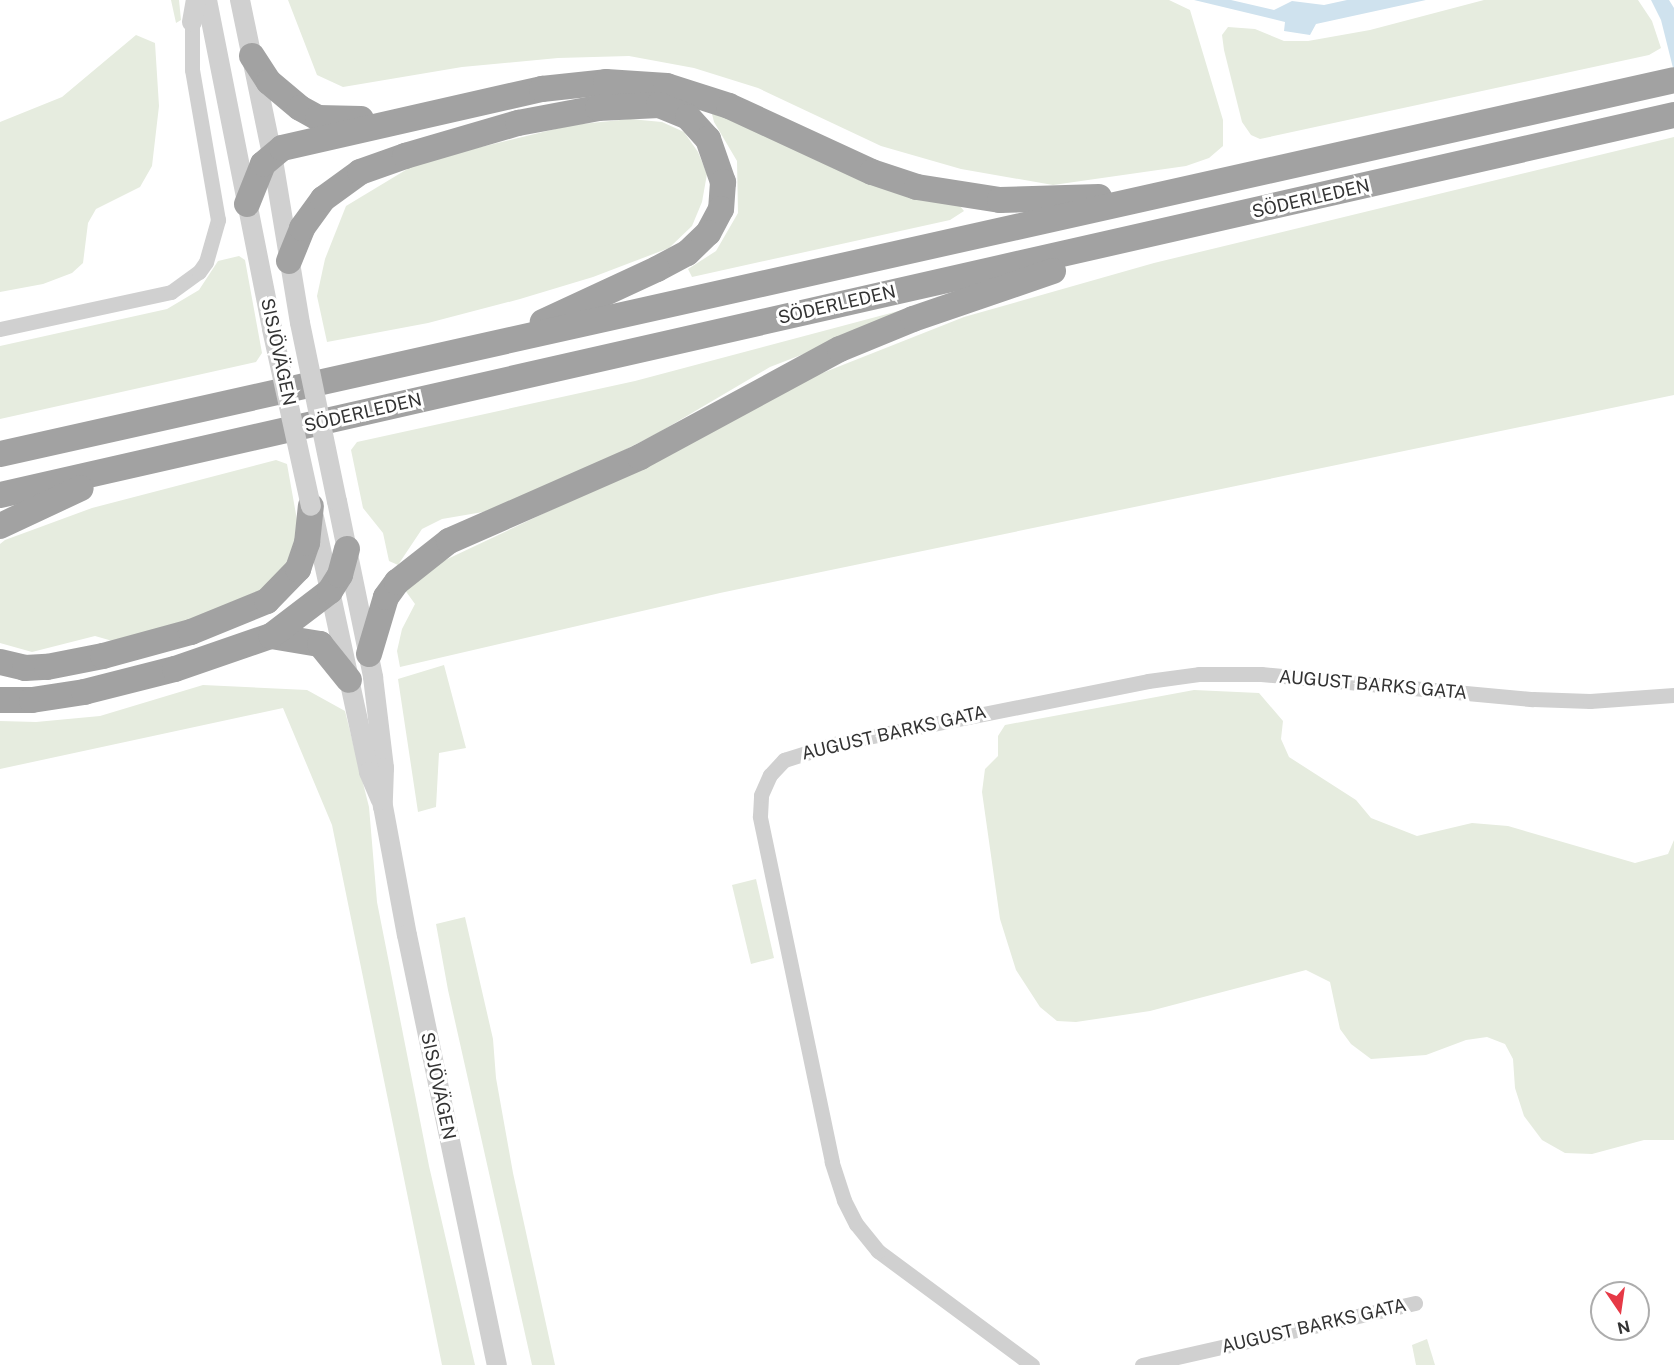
<!DOCTYPE html>
<meta charset="utf-8">
<style>
body{margin:0}
#map{position:relative;width:1674px;height:1365px;overflow:hidden;background:#fff;font-family:"Public Sans",sans-serif}
div>[style]{position:absolute}
.green>*{inset:0;background:#e6ecdf}
.water>*{inset:0;background:#cfe2ee}
.minor>*{height:15px;margin:-7.5px;padding:0 7.5px;transform-origin:7.5px;border-radius:7.5px;background:#d0d0d0}
.tertiary>*{height:20px;margin:-10px;padding:0 10px;transform-origin:10px;border-radius:10px;background:#d0d0d0}
.trunk>*{height:26px;margin:-13px;padding:0 13px;transform-origin:13px;border-radius:13px;background:#a2a2a2}
.tertiary-bridge>*{height:20px;margin:-10px;padding:0 10px;transform-origin:10px;border-radius:10px;background:#d0d0d0}
span{translate:-50% -50%;white-space:nowrap;text-align:center;line-height:1.15;-webkit-text-stroke:6px #fff;paint-order:stroke}
.street-label{font-size:18px;color:#333}
.north{position:absolute;left:1590px;top:1281px;width:60px;height:60px;box-sizing:border-box;background:#fff;border:2px solid #adadad;border-radius:50%;rotate:167deg;font-size:16px;font-weight:700;line-height:24px;text-align:center;color:#333}
.north::after{content:'';display:block;margin:auto;width:21px;height:27px;background:#e63946;clip-path:polygon(50% 0,100% 100%,50% 72%,0 100%)}
</style>
<div id="map">
<div class="green">
<div style="clip-path:polygon(171px 0,179px 0,181px 20px,176px 23px)"></div>
<div style="clip-path:polygon(288px 0,1169px 0,1190px 10px,1223px 120px,1223px 146px,1209px 158px,1186px 166px,1053px 185px,961px 169px,881px 146px,758px 88px,694px 68px,629px 56px,558px 58px,462px 67px,343px 87px,317px 75px)"></div>
<div style="clip-path:polygon(1484px 0,1638px 0,1652px 21px,1661px 48px,1649px 55px,1260px 139px,1251px 135px,1242px 122px,1224px 50px,1222px 35px,1228px 27px,1255px 29px,1284px 41px,1308px 41px,1370px 30px)"></div>
<div style="clip-path:polygon(136px 35px,155px 43px,159px 106px,152px 166px,140px 187px,96px 209px,88px 223px,83px 263px,72px 273px,43px 284px,0 292px,0 122px,62px 97px)"></div>
<div style="clip-path:polygon(716px 113px,960px 206px,964px 211px,950px 220px,692px 277px,688px 269px,716px 251px,738px 213px,737px 161px,714px 122px,712px 114px)"></div>
<div style="clip-path:polygon(630px 119px,662px 122px,684px 132px,698px 152px,707px 174px,702px 202px,692px 226px,669px 248px,593px 277px,520px 299px,428px 323px,327px 342px,317px 296px,325px 259px,346px 206px,419px 162px,572px 125px)"></div>
<div style="clip-path:polygon(1674px 137px,1674px 395px,720px 593px,400px 667px,397px 651px,402px 629px,415px 604px,402px 586px,422px 571px,642px 467px,787px 387px,964px 317px,1154px 263px)"></div>
<div style="clip-path:polygon(239px 256px,245px 260px,262px 353px,256px 362px,0 419px,0 346px,167px 309px,199px 290px,218px 261px)"></div>
<div style="clip-path:polygon(921px 305px,920px 309px,770px 367px,658px 433px,546px 490px,483px 512px,442px 519px,422px 529px,398px 565px,389px 561px,383px 533px,363px 508px,351px 450px,357px 442px,635px 381px)"></div>
<div style="clip-path:polygon(276px 460px,287px 464px,299px 531px,285px 572px,263px 589px,189px 620px,116px 642px,95px 636px,32px 652px,0 643px,0 544px,5px 540px,92px 508px)"></div>
<div style="clip-path:polygon(444px 665px,466px 748px,439px 753px,436px 807px,418px 812px,398px 679px)"></div>
<div style="clip-path:polygon(203px 685px,307px 690px,345px 711px,369px 807px,377px 902px,429px 1166px,475px 1365px,442px 1365px,332px 825px,283px 708px,0 769px,0 721px,36px 722px,100px 716px)"></div>
<div style="clip-path:polygon(1194px 690px,1259px 693px,1283px 721px,1281px 739px,1289px 757px,1356px 800px,1371px 818px,1417px 836px,1472px 823px,1508px 826px,1635px 863px,1668px 854px,1674px 840px,1674px 1140px,1644px 1140px,1592px 1154px,1565px 1153px,1542px 1140px,1524px 1116px,1515px 1088px,1513px 1059px,1505px 1044px,1487px 1037px,1466px 1040px,1426px 1055px,1371px 1059px,1351px 1044px,1340px 1029px,1330px 982px,1306px 970px,1150px 1011px,1076px 1022px,1057px 1021px,1040px 1007px,1016px 970px,1000px 919px,982px 792px,985px 769px,998px 756px,998px 736px,1005px 725px)"></div>
<div style="clip-path:polygon(756px 879px,774px 958px,751px 964px,732px 885px)"></div>
<div style="clip-path:polygon(465px 917px,493px 1039px,496px 1078px,513px 1173px,555px 1365px,532px 1365px,448px 990px,436px 924px)"></div>
<div style="clip-path:polygon(1427px 1339px,1435px 1365px,1416px 1365px,1412px 1345px)"></div>
</div>
<div class="water">
<div style="clip-path:polygon(1194px 0,1231px 0,1274px 10px,1292px 1px,1324px 5px,1347px 0,1426px 0,1316px 24px,1310px 35px,1284px 31px,1285px 22px)"></div>
<div style="clip-path:polygon(1651px 0,1669px 0,1674px 8px,1674px 72px,1661px 20px)"></div>
</div>
<div class="minor">
<div style="left:0;top:329px;width:175px;rotate:-12.2deg"></div>
<div style="left:171px;top:292px;width:34px;rotate:-36deg"></div>
<div style="left:199px;top:272px;width:12px;rotate:-55deg"></div>
<div style="left:206px;top:262px;width:44px;rotate:-74.1deg"></div>
<div style="left:218px;top:220px;width:152px;rotate:-99.8deg"></div>
<div style="left:192px;top:70px;width:48px;rotate:-90deg"></div>
<div style="left:1032px;top:1365px;width:192px;rotate:-143.5deg"></div>
<div style="left:878px;top:1251px;width:35px;rotate:-129deg"></div>
<div style="left:856px;top:1224px;width:27px;rotate:-117deg"></div>
<div style="left:844px;top:1200px;width:40px;rotate:-108deg"></div>
<div style="left:832px;top:1162px;width:353px;rotate:-101.8deg"></div>
<div style="left:760px;top:816px;width:21px;rotate:-87deg"></div>
<div style="left:761px;top:795px;width:22px;rotate:-66deg"></div>
<div style="left:770px;top:775px;width:21px;rotate:-47deg"></div>
<div style="left:784px;top:760px;width:57px;rotate:-17.5deg"></div>
<div style="left:838px;top:743px;width:316px;rotate:-11.3deg"></div>
<div style="left:1148px;top:681px;width:51px;rotate:-7.8deg"></div>
<div style="left:1199px;top:674px;width:62px"></div>
<div style="left:1261px;top:674px;width:273px;rotate:5.3deg"></div>
<div style="left:1533px;top:699px;width:57px;rotate:2deg"></div>
<div style="left:1590px;top:701px;width:84px;rotate:-4.1deg"></div>
<div style="left:1142px;top:1365px;width:280px;rotate:-12.8deg"></div>
</div>
<div class="tertiary">
<div style="left:207px;top:0;width:335px;rotate:78.8deg"></div>
<div style="left:240px;top:0;width:157px;rotate:78.3deg"></div>
<div style="left:272px;top:154px;width:171px;rotate:80.6deg"></div>
<div style="left:192px;top:22px;width:22px;rotate:-80deg"></div>
<div style="left:337px;top:501px;width:180px;rotate:78.4deg"></div>
<div style="left:373px;top:677px;width:92px;rotate:83.1deg"></div>
<div style="left:384px;top:768px;width:38px;rotate:92deg"></div>
<div style="left:383px;top:806px;width:131px;rotate:79.5deg"></div>
<div style="left:407px;top:935px;width:439px;rotate:78.2deg"></div>
<div style="left:314px;top:517px;width:261px;rotate:77.8deg"></div>
<div style="left:369px;top:772px;width:30px;rotate:67deg"></div>
</div>
<div class="trunk">
<div style="left:252px;top:56px;width:31px;rotate:57deg"></div>
<div style="left:269px;top:82px;width:40px;rotate:40deg"></div>
<div style="left:300px;top:108px;width:21px;rotate:29deg"></div>
<div style="left:318px;top:118px;width:43px;rotate:1.3deg"></div>
<div style="left:247px;top:204px;width:43px;rotate:-68.2deg"></div>
<div style="left:263px;top:164px;width:25px;rotate:-40deg"></div>
<div style="left:282px;top:148px;width:267px;rotate:-12.8deg"></div>
<div style="left:542px;top:89px;width:64px;rotate:-6.2deg"></div>
<div style="left:606px;top:82px;width:61px;rotate:3.8deg"></div>
<div style="left:667px;top:86px;width:65px;rotate:17.9deg"></div>
<div style="left:729px;top:106px;width:157px;rotate:24.8deg"></div>
<div style="left:872px;top:172px;width:47px;rotate:18.4deg"></div>
<div style="left:917px;top:187px;width:84px;rotate:8.9deg"></div>
<div style="left:1000px;top:200px;width:99px;rotate:-1.7deg"></div>
<div style="left:289px;top:261px;width:35px;rotate:-68deg"></div>
<div style="left:302px;top:228px;width:36px;rotate:-54deg"></div>
<div style="left:323px;top:199px;width:46px;rotate:-36.1deg"></div>
<div style="left:360px;top:172px;width:48px;rotate:-19.6deg"></div>
<div style="left:405px;top:156px;width:118px;rotate:-16.3deg"></div>
<div style="left:518px;top:123px;width:81px;rotate:-10.6deg"></div>
<div style="left:598px;top:108px;width:61px;rotate:-2.8deg"></div>
<div style="left:659px;top:105px;width:31px;rotate:22deg"></div>
<div style="left:688px;top:117px;width:30px;rotate:48deg"></div>
<div style="left:708px;top:139px;width:46px;rotate:70.8deg"></div>
<div style="left:723px;top:182px;width:27px;rotate:94deg"></div>
<div style="left:721px;top:209px;width:27px;rotate:118deg"></div>
<div style="left:708px;top:233px;width:29px;rotate:136deg"></div>
<div style="left:687px;top:253px;width:34px;rotate:152deg"></div>
<div style="left:657px;top:269px;width:126px;rotate:155.1deg"></div>
<div style="left:0;top:454px;width:1715px;rotate:-12.59deg"></div>
<div style="left:0;top:495px;width:1717px;rotate:-12.79deg"></div>
<div style="left:0;top:526px;width:89px;rotate:-25.1deg"></div>
<div style="left:271px;top:636px;width:50px;rotate:9.3deg"></div>
<div style="left:320px;top:644px;width:46px;rotate:51.1deg"></div>
<div style="left:369px;top:654px;width:59px;rotate:-73.4deg"></div>
<div style="left:386px;top:597px;width:19px;rotate:-54deg"></div>
<div style="left:397px;top:582px;width:66px;rotate:-38.3deg"></div>
<div style="left:449px;top:541px;width:209px;rotate:-23.7deg"></div>
<div style="left:640px;top:457px;width:227px;rotate:-28.4deg"></div>
<div style="left:840px;top:349px;width:79px;rotate:-22.3deg"></div>
<div style="left:913px;top:319px;width:148px;rotate:-18.9deg"></div>
<div style="left:0;top:662px;width:26px;rotate:13deg"></div>
<div style="left:25px;top:668px;width:22px;rotate:-3deg"></div>
<div style="left:47px;top:667px;width:57px;rotate:-11.1deg"></div>
<div style="left:103px;top:656px;width:91px;rotate:-15.3deg"></div>
<div style="left:191px;top:632px;width:82px;rotate:-22.2deg"></div>
<div style="left:267px;top:601px;width:45px;rotate:-45.9deg"></div>
<div style="left:298px;top:569px;width:28px;rotate:-71deg"></div>
<div style="left:307px;top:543px;width:37px;rotate:-84deg"></div>
<div style="left:0;top:700px;width:32px"></div>
<div style="left:32px;top:700px;width:53px;rotate:-8.7deg"></div>
<div style="left:84px;top:692px;width:94px;rotate:-14.2deg"></div>
<div style="left:175px;top:669px;width:102px;rotate:-19deg"></div>
<div style="left:271px;top:636px;width:74px;rotate:-37.3deg"></div>
<div style="left:330px;top:591px;width:19px;rotate:-58deg"></div>
<div style="left:340px;top:575px;width:27px;rotate:-75deg"></div>
</div>
<div class="tertiary-bridge">
<div style="left:300px;top:323px;width:182px;rotate:78.3deg"></div>
<div style="left:272px;top:329px;width:181px;rotate:77.6deg"></div>
</div>
<div class="street-label">
<span style="left:1311px;top:199px;rotate:-13deg">SÖDERLEDEN</span>
<span style="left:837px;top:305px;rotate:-13deg">SÖDERLEDEN</span>
<span style="left:278px;top:352px;rotate:78deg">SISJÖVÄGEN</span>
<span style="left:363px;top:413px;rotate:-13deg">SÖDERLEDEN</span>
<span style="left:1373px;top:685px;rotate:5deg">AUGUST BARKS GATA</span>
<span style="left:894px;top:733px;rotate:-13deg">AUGUST BARKS GATA</span>
<span style="left:438px;top:1086px;rotate:78deg">SISJÖVÄGEN</span>
<span style="left:1314px;top:1326px;rotate:-13deg">AUGUST BARKS GATA</span>
</div>
<div class="north">N</div>
</div>
